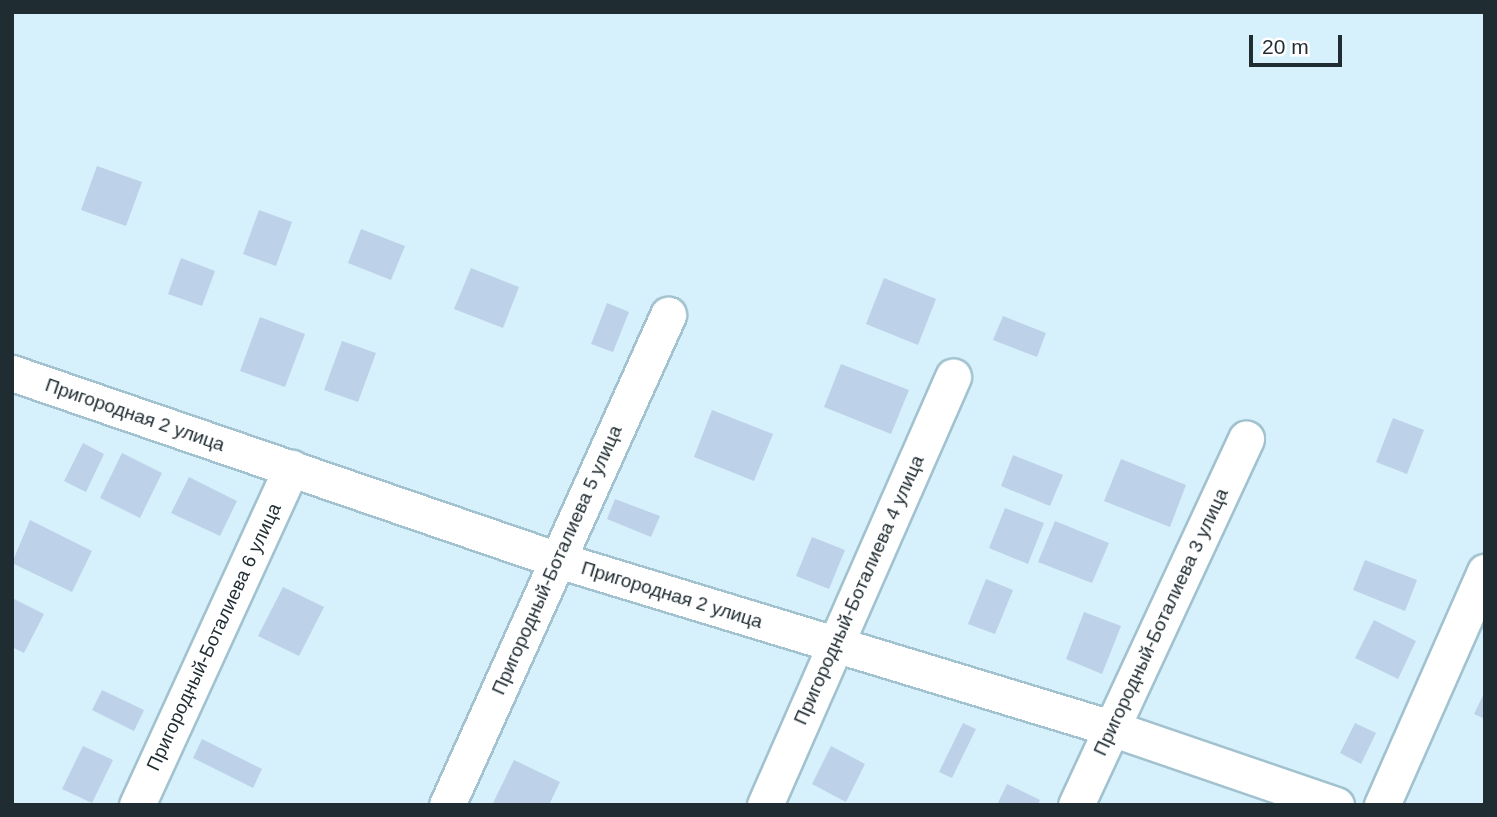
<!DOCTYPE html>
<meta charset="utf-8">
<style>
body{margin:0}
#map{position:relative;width:1497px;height:817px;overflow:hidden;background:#d6f1fc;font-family:Arial,sans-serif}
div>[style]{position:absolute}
.building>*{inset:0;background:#bdd1e9}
.roads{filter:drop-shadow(2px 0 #a1c2ce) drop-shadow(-2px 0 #a1c2ce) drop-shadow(0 2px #a1c2ce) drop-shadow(0 -2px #a1c2ce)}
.minor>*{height:35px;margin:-17.5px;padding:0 17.5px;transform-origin:17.5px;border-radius:17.5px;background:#fff}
span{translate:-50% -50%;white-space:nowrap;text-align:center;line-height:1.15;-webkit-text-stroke:5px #fff;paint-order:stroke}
.street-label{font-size:19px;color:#1f2c31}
.frame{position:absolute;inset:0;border:14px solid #1f2c31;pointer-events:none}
.scale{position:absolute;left:1249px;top:35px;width:93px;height:32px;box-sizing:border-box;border:4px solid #1f2c31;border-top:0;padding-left:9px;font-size:21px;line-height:24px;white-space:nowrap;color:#1f2c31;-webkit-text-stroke:5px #fff;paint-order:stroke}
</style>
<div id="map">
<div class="building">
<div style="clip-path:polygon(97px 166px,142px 182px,126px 226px,81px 210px)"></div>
<div style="clip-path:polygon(259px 210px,292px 222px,276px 266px,243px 254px)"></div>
<div style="clip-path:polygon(361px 229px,405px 246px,391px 280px,348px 263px)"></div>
<div style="clip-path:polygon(181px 258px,215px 271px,202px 306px,168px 294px)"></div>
<div style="clip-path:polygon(471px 268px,519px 287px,503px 328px,454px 309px)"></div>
<div style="clip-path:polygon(884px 278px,936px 299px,918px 345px,866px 324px)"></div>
<div style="clip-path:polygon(607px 303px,629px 312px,613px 352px,591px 344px)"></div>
<div style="clip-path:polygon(1003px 316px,1046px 333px,1037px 357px,993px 340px)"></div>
<div style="clip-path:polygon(260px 317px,305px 334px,285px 387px,240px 371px)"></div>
<div style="clip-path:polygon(342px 341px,376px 353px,358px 402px,324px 390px)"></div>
<div style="clip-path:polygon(841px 364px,909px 390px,891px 434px,824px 407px)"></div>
<div style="clip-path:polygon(712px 410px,773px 434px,754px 481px,694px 457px)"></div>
<div style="clip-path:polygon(1393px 418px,1424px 430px,1407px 474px,1376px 462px)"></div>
<div style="clip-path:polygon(83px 443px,104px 454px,86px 492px,64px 481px)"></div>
<div style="clip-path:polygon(122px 453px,162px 473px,140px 518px,100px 498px)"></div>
<div style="clip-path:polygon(1013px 455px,1063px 475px,1050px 506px,1001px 486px)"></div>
<div style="clip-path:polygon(1121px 459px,1186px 485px,1170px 527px,1104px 501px)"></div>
<div style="clip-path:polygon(189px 477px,237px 501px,220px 536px,171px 513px)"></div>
<div style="clip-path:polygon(615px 499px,660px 516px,651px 537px,607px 519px)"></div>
<div style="clip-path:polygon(1005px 508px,1044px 523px,1028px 564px,989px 548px)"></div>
<div style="clip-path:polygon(30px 520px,92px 551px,72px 592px,12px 563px)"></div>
<div style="clip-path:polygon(1055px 521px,1109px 543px,1092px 583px,1038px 562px)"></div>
<div style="clip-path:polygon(812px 537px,845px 550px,829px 589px,796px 576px)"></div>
<div style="clip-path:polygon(1365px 560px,1417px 580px,1405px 611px,1353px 590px)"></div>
<div style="clip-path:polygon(986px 579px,1013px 590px,995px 634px,968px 624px)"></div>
<div style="clip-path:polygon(283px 587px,324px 607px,299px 656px,258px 636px)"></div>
<div style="clip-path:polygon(12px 598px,44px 614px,24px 653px,12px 647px)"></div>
<div style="clip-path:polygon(1084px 612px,1121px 626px,1102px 674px,1066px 659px)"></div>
<div style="clip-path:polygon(1374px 620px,1416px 641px,1398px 679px,1355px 658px)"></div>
<div style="clip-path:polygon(102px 690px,144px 710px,134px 731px,92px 710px)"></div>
<div style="clip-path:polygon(1485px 691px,1485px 719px,1474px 714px)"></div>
<div style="clip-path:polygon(963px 723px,976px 729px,952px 778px,939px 772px)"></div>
<div style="clip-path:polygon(1355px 723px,1376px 733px,1361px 764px,1340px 753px)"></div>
<div style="clip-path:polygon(202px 739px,262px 769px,253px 788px,193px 758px)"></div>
<div style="clip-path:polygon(83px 746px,113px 760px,92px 803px,62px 789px)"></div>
<div style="clip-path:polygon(831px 746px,865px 764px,846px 802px,812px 784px)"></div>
<div style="clip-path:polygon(514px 760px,560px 782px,549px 805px,493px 803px)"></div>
<div style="clip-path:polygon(1007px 784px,1040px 800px,1038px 805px,997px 805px)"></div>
</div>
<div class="roads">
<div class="minor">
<div style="left:12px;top:373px;width:577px;rotate:18.91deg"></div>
<div style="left:558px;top:560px;width:578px;rotate:16.9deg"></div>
<div style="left:1111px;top:728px;width:238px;rotate:18.9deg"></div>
<div style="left:137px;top:805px;width:371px;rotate:-65.4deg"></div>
<div style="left:447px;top:805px;width:538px;rotate:-65.72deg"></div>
<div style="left:765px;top:805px;width:468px;rotate:-66.3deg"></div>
<div style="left:1076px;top:805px;width:404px;rotate:-65.1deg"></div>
<div style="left:1382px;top:805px;width:255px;rotate:-66.2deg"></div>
</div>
</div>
<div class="street-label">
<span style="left:135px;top:415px;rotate:19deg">Пригородная 2 улица</span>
<span style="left:557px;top:560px;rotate:-66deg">Пригородный-Боталиева 5 улица</span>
<span style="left:859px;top:590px;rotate:-66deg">Пригородный-Боталиева 4 улица</span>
<span style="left:672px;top:595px;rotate:17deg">Пригородная 2 улица</span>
<span style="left:1161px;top:622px;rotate:-65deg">Пригородный-Боталиева 3 улица</span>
<span style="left:214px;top:637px;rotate:-65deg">Пригородный-Боталиева 6 улица</span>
</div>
<div class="frame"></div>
<div class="scale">20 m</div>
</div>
